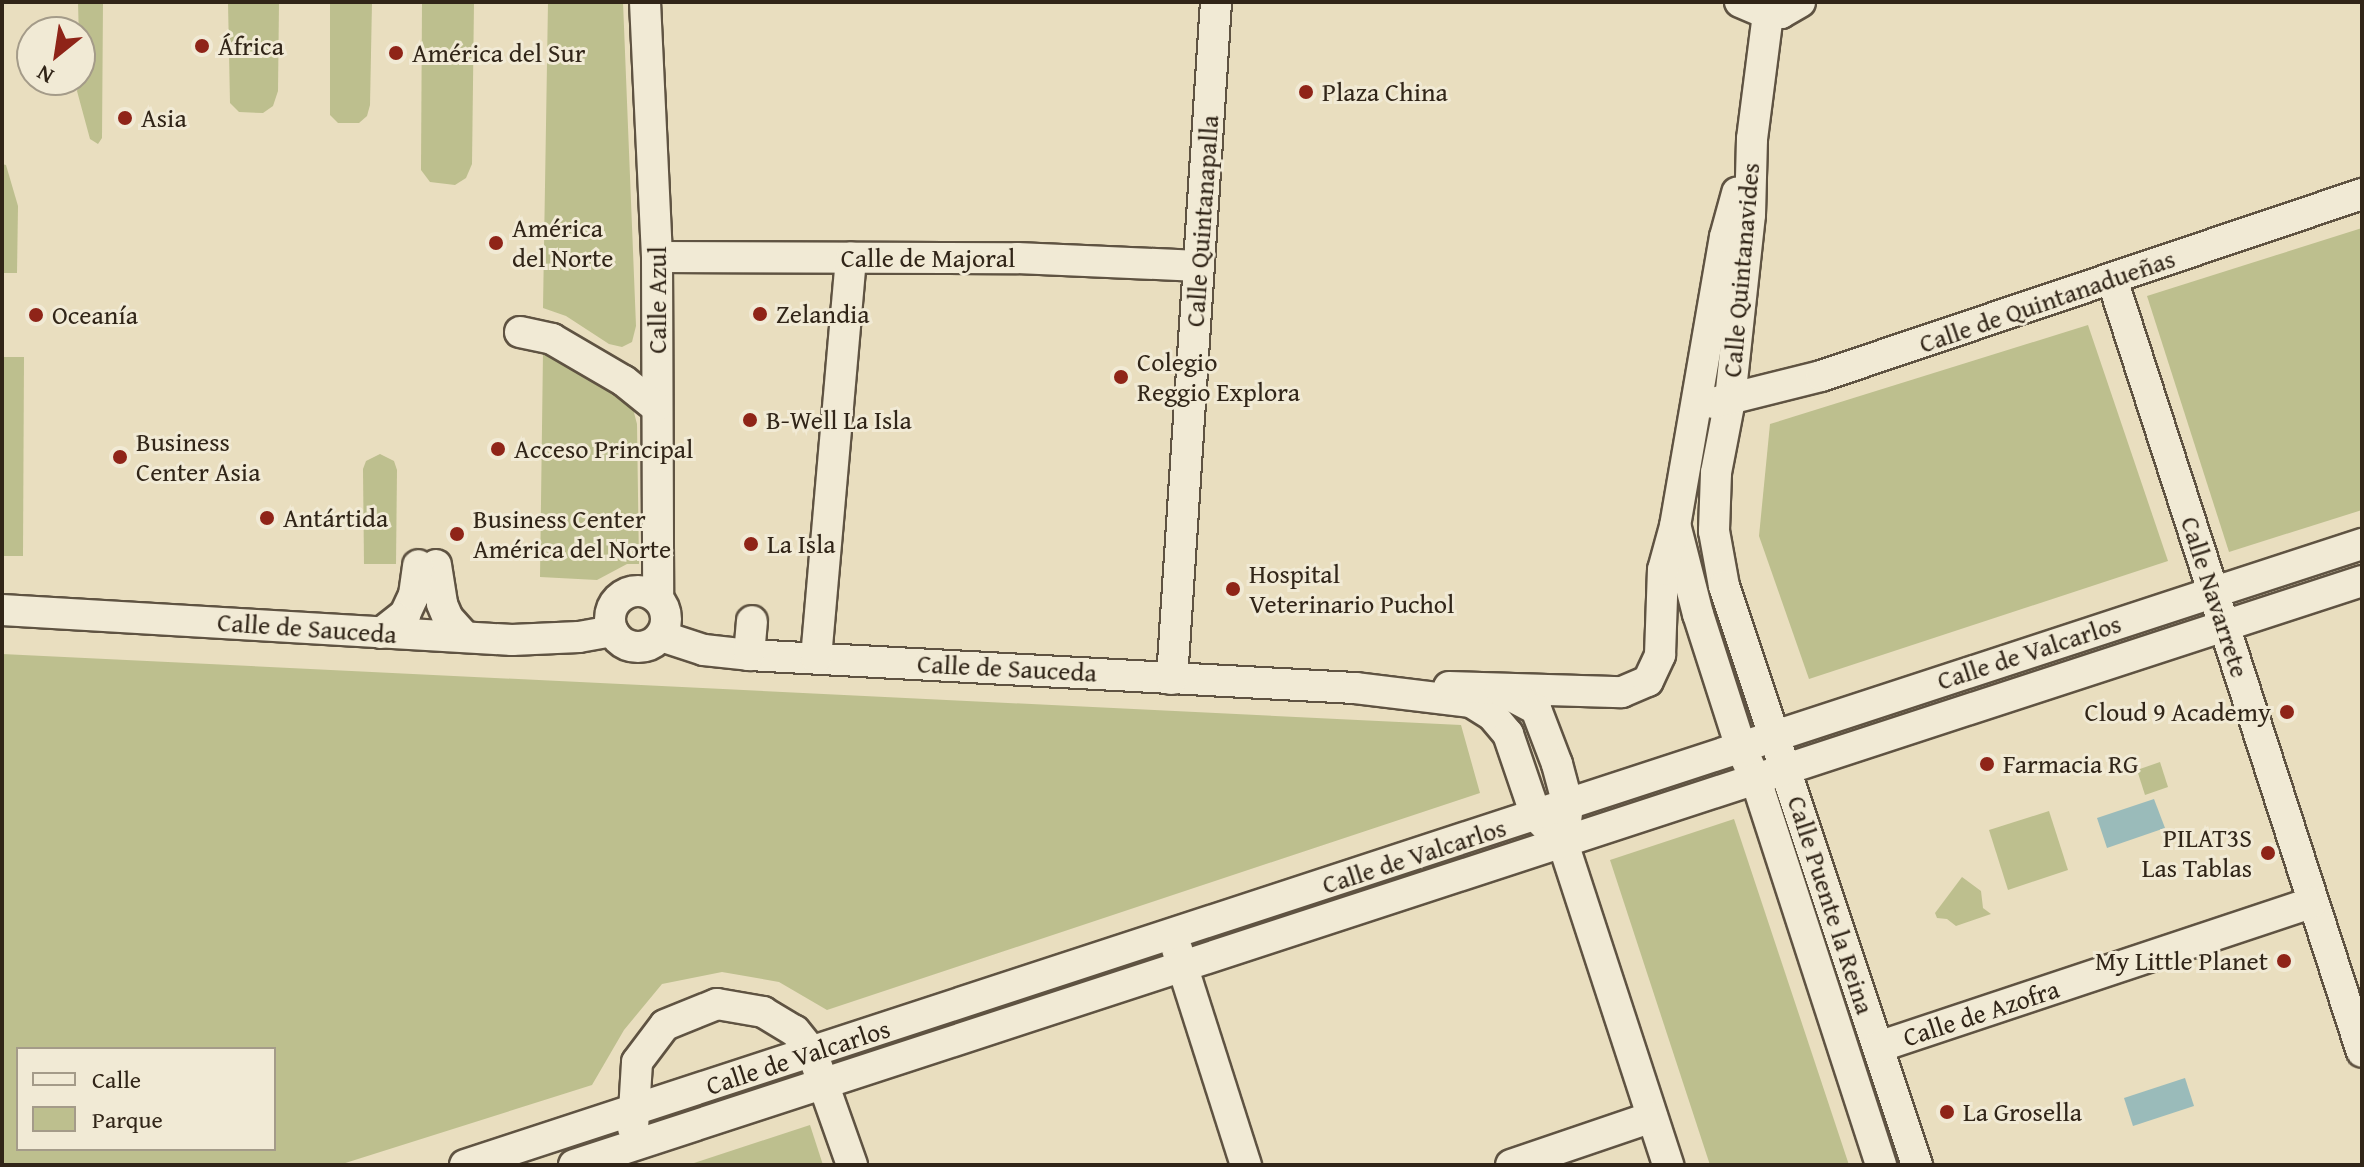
<!DOCTYPE html>
<meta charset="utf-8">
<style>
body{margin:0}
#map{position:relative;width:2364px;height:1167px;overflow:hidden;background:#e9debf;font-family:"Gentium Book Plus",serif}
div>[style]{position:absolute}
.green>*{inset:0;background:#bdbf8e}
.water>*{inset:0;background:#9abbba}
.roads{filter:drop-shadow(2px 0 #5f5342) drop-shadow(-2px 0 #5f5342) drop-shadow(0 2px #5f5342) drop-shadow(0 -2px #5f5342)}
.minor>*{height:30px;margin:-15px;padding:0 15px;transform-origin:15px;border-radius:15px;background:#f1ead5}
.minor>.ring{margin:-15px;padding:0;box-sizing:content-box;background:none;border:30px solid #f1ead5;border-radius:50%}
.dots>*{width:22px;height:22px;translate:-50% -50%;box-sizing:border-box;border:4px solid #f1ead5;border-radius:50%}
span{translate:-50% -50%;white-space:nowrap;text-align:center;line-height:1.15;-webkit-text-stroke:6px #f1ead5;paint-order:stroke}
.poi-label{font-size:26px;color:#312518}
.left{translate:0 -50%;text-align:left}
.right{translate:-100% -50%;text-align:right}
.street-label{font-size:26px;color:#312518}
.frame{position:absolute;inset:0;border:4px solid #312518;pointer-events:none}
.legend{position:absolute;left:16px;top:1047px;width:260px;height:104px;box-sizing:border-box;background:#f1ead5;border:2px solid #a49b89;margin:0;padding:10px 14px;list-style:none;font-size:24px;color:#312518}
.legend li{display:flex;align-items:center;gap:16px;height:40px}
.legend b{width:40px;border:2px solid #a49b89}
.north{position:absolute;left:16px;top:16px;width:80px;height:80px;box-sizing:border-box;background:#f1ead5;border:2px solid #a49b89;border-radius:50%;rotate:210deg;font-size:22px;font-weight:700;line-height:32px;text-align:center;color:#312518}
.north::after{content:'';display:block;margin:auto;width:28px;height:36px;background:#8f2418;clip-path:polygon(50% 0,100% 100%,50% 72%,0 100%)}
</style>
<div id="map">
<div class="green">
<div style="clip-path:polygon(78px 2px,103px 2px,102px 138px,98px 144px,90px 139px,77px 91px,80px 80px)"></div>
<div style="clip-path:polygon(228px 2px,279px 2px,278px 91px,273px 106px,263px 113px,239px 112px,230px 103px)"></div>
<div style="clip-path:polygon(330px 2px,372px 2px,370px 105px,367px 116px,359px 123px,338px 123px,330px 115px)"></div>
<div style="clip-path:polygon(422px 2px,474px 2px,472px 164px,466px 178px,455px 185px,430px 182px,421px 170px)"></div>
<div style="clip-path:polygon(548px 2px,623px 2px,636px 326px,632px 342px,622px 347px,609px 344px,566px 316px,543px 308px)"></div>
<div style="clip-path:polygon(2px 164px,6px 165px,18px 206px,17px 273px,2px 273px)"></div>
<div style="clip-path:polygon(2362px 228px,2362px 510px,2229px 552px,2147px 296px)"></div>
<div style="clip-path:polygon(2088px 325px,2168px 561px,1809px 679px,1759px 536px,1770px 424px)"></div>
<div style="clip-path:polygon(543px 352px,556px 357px,632px 405px,637px 424px,639px 564px,627px 564px,597px 580px,540px 577px)"></div>
<div style="clip-path:polygon(2px 357px,24px 357px,23px 556px,2px 556px)"></div>
<div style="clip-path:polygon(380px 454px,394px 461px,397px 470px,396px 564px,364px 564px,363px 469px,366px 461px)"></div>
<div style="clip-path:polygon(evenodd,2px 654px,1461px 725px,1480px 793px,827px 1010px,779px 982px,722px 972px,662px 984px,624px 1030px,592px 1085px,339px 1165px,2px 1165px,2px 654px,18px 1049px,274px 1049px,274px 1149px,18px 1149px,18px 1049px)"></div>
<div style="clip-path:polygon(2160px 762px,2168px 787px,2145px 795px,2137px 770px)"></div>
<div style="clip-path:polygon(2049px 811px,2068px 870px,2008px 890px,1989px 830px)"></div>
<div style="clip-path:polygon(1734px 819px,1849px 1165px,1710px 1165px,1610px 860px)"></div>
<div style="clip-path:polygon(1962px 877px,1981px 891px,1983px 908px,1991px 914px,1956px 926px,1947px 919px,1937px 918px,1935px 913px)"></div>
<div style="clip-path:polygon(810px 1125px,823px 1165px,688px 1165px)"></div>
</div>
<div class="water">
<div style="clip-path:polygon(2154px 799px,2165px 828px,2107px 848px,2097px 818px)"></div>
<div style="clip-path:polygon(2185px 1078px,2194px 1106px,2133px 1126px,2124px 1098px)"></div>
</div>
<div class="roads">
<div class="minor">
<div style="left:645px;top:2px;width:255px;rotate:87.3deg"></div>
<div style="left:657px;top:257px;width:342px;rotate:89.8deg"></div>
<div style="left:1740px;top:2px;width:30px;rotate:23deg"></div>
<div style="left:1768px;top:14px;width:13px;rotate:-4deg"></div>
<div style="left:1781px;top:13px;width:22px;rotate:-30deg"></div>
<div style="left:1768px;top:14px;width:126px;rotate:97.3deg"></div>
<div style="left:1752px;top:139px;width:76px;rotate:91.5deg"></div>
<div style="left:1750px;top:215px;width:186px;rotate:96.2deg"></div>
<div style="left:1730px;top:400px;width:74px;rotate:100.9deg"></div>
<div style="left:1716px;top:473px;width:58px;rotate:92deg"></div>
<div style="left:1714px;top:531px;width:56px;rotate:79.7deg"></div>
<div style="left:1724px;top:586px;width:610px;rotate:71.57deg"></div>
<div style="left:657px;top:257px;width:360px;rotate:0.2deg"></div>
<div style="left:1017px;top:258px;width:182px;rotate:2.5deg"></div>
<div style="left:2112px;top:279px;width:812px;rotate:72.08deg"></div>
<div style="left:520px;top:332px;width:33px;rotate:12deg"></div>
<div style="left:552px;top:339px;width:83px;rotate:30.3deg"></div>
<div style="left:624px;top:381px;width:41px;rotate:39.1deg"></div>
<div style="left:1713px;top:403px;width:111px;rotate:-14deg"></div>
<div style="left:1821px;top:376px;width:571px;rotate:-18.59deg"></div>
<div style="left:1676px;top:528px;width:89px;rotate:75.7deg"></div>
<div style="left:1698px;top:614px;width:141px;rotate:72.2deg"></div>
<div style="left:1741px;top:748px;width:35px;rotate:65deg"></div>
<div style="left:1756px;top:780px;width:405px;rotate:72deg"></div>
<div style="left:436px;top:565px;width:39px;rotate:81deg"></div>
<div style="left:442px;top:604px;width:15px;rotate:67deg"></div>
<div style="left:448px;top:618px;width:25px;rotate:48deg"></div>
<div class="ring" style="left:610px;top:591px;width:26px;height:26px"></div>
<div style="left:2px;top:610px;width:511px;rotate:3.37deg"></div>
<div style="left:512px;top:640px;width:67px;rotate:-2.6deg"></div>
<div style="left:579px;top:637px;width:34px;rotate:-10deg"></div>
<div style="left:381px;top:633px;width:31px;rotate:-38deg"></div>
<div style="left:405px;top:614px;width:21px;rotate:-65deg"></div>
<div style="left:414px;top:595px;width:30px;rotate:-82deg"></div>
<div style="left:661px;top:636px;width:45px;rotate:18deg"></div>
<div style="left:704px;top:650px;width:45px;rotate:6.3deg"></div>
<div style="left:749px;top:655px;width:607px;rotate:3.12deg"></div>
<div style="left:1355px;top:688px;width:117px;rotate:6.9deg"></div>
<div style="left:1471px;top:702px;width:25px;rotate:32deg"></div>
<div style="left:1492px;top:715px;width:25px;rotate:50deg"></div>
<div style="left:1508px;top:734px;width:87px;rotate:71.1deg"></div>
<div style="left:1536px;top:816px;width:20px;rotate:45deg"></div>
<div style="left:749px;top:655px;width:34px;rotate:-85deg"></div>
<div style="left:816px;top:658px;width:402px;rotate:-85deg"></div>
<div style="left:1172px;top:679px;width:678px;rotate:-86.28deg"></div>
<div style="left:1449px;top:687px;width:173px;rotate:1.7deg"></div>
<div style="left:1622px;top:692px;width:28px;rotate:-23deg"></div>
<div style="left:1648px;top:681px;width:29px;rotate:-65deg"></div>
<div style="left:1660px;top:655px;width:85px;rotate:-88deg"></div>
<div style="left:1663px;top:570px;width:46px;rotate:-74.7deg"></div>
<div style="left:1675px;top:526px;width:293px;rotate:-80.2deg"></div>
<div style="left:1725px;top:237px;width:46px;rotate:-74.7deg"></div>
<div style="left:1500px;top:690px;width:41px;rotate:27.8deg"></div>
<div style="left:1536px;top:709px;width:59px;rotate:69.1deg"></div>
<div style="left:1557px;top:764px;width:42px;rotate:75deg"></div>
<div style="left:1568px;top:805px;width:38px;rotate:97deg"></div>
<div style="left:1563px;top:843px;width:339px;rotate:71.9deg"></div>
<div style="left:1177px;top:949px;width:227px;rotate:72.3deg"></div>
<div style="left:1878px;top:1047px;width:457px;rotate:-18.4deg"></div>
<div style="left:633px;top:1128px;width:66px;rotate:-86.5deg"></div>
<div style="left:637px;top:1062px;width:46px;rotate:-52.9deg"></div>
<div style="left:665px;top:1025px;width:56px;rotate:-22deg"></div>
<div style="left:717px;top:1004px;width:47px;rotate:9.9deg"></div>
<div style="left:763px;top:1012px;width:37px;rotate:31deg"></div>
<div style="left:795px;top:1031px;width:27px;rotate:51deg"></div>
<div style="left:812px;top:1052px;width:120px;rotate:70.5deg"></div>
<div style="left:465px;top:1165px;width:1996px;rotate:-18.13deg"></div>
<div style="left:574px;top:1165px;width:1881px;rotate:-18.09deg"></div>
<div style="left:1511px;top:1165px;width:149px;rotate:-18.8deg"></div>
</div>
</div>
<div class="dots">
<div style="left:202px;top:46px;background:#8f2418"></div>
<div style="left:396px;top:53px;background:#8f2418"></div>
<div style="left:1306px;top:92px;background:#8f2418"></div>
<div style="left:125px;top:118px;background:#8f2418"></div>
<div style="left:496px;top:243px;background:#8f2418"></div>
<div style="left:760px;top:314px;background:#8f2418"></div>
<div style="left:36px;top:315px;background:#8f2418"></div>
<div style="left:1121px;top:377px;background:#8f2418"></div>
<div style="left:750px;top:420px;background:#8f2418"></div>
<div style="left:498px;top:449px;background:#8f2418"></div>
<div style="left:120px;top:457px;background:#8f2418"></div>
<div style="left:267px;top:518px;background:#8f2418"></div>
<div style="left:457px;top:534px;background:#8f2418"></div>
<div style="left:751px;top:544px;background:#8f2418"></div>
<div style="left:1233px;top:589px;background:#8f2418"></div>
<div style="left:2287px;top:712px;background:#8f2418"></div>
<div style="left:1987px;top:764px;background:#8f2418"></div>
<div style="left:2268px;top:853px;background:#8f2418"></div>
<div style="left:2284px;top:961px;background:#8f2418"></div>
<div style="left:1947px;top:1112px;background:#8f2418"></div>
</div>
<div class="poi-label">
<span class="left" style="left:218px;top:46px">África</span>
<span class="left" style="left:412px;top:53px">América del Sur</span>
<span class="left" style="left:1322px;top:92px">Plaza China</span>
<span class="left" style="left:141px;top:118px">Asia</span>
<span class="left" style="left:512px;top:243px">América<br>del Norte</span>
<span class="left" style="left:776px;top:314px">Zelandia</span>
<span class="left" style="left:52px;top:315px">Oceanía</span>
<span class="left" style="left:1137px;top:377px">Colegio<br>Reggio Explora</span>
<span class="left" style="left:766px;top:420px">B-Well La Isla</span>
<span class="left" style="left:136px;top:457px">Business<br>Center Asia</span>
<span class="left" style="left:514px;top:449px">Acceso Principal</span>
<span class="left" style="left:283px;top:518px">Antártida</span>
<span class="left" style="left:473px;top:534px">Business Center<br>América del Norte</span>
<span class="left" style="left:767px;top:544px">La Isla</span>
<span class="left" style="left:1249px;top:589px">Hospital<br>Veterinario Puchol</span>
<span class="right" style="left:2271px;top:712px">Cloud 9 Academy</span>
<span class="left" style="left:2003px;top:764px">Farmacia RG</span>
<span class="right" style="left:2252px;top:853px">PILAT3S<br>Las Tablas</span>
<span class="right" style="left:2268px;top:961px">My Little Planet</span>
<span class="left" style="left:1963px;top:1112px">La Grosella</span>
</div>
<div class="street-label">
<span style="left:1202px;top:221px;rotate:-86deg">Calle Quintanapalla</span>
<span style="left:928px;top:258px">Calle de Majoral</span>
<span style="left:1741px;top:270px;rotate:-85deg">Calle Quintanavides</span>
<span style="left:657px;top:300px;rotate:-90deg">Calle Azul</span>
<span style="left:2047px;top:301px;rotate:-19deg">Calle de Quintanadueñas</span>
<span style="left:2215px;top:597px;rotate:72deg">Calle Navarrete</span>
<span style="left:307px;top:628px;rotate:4deg">Calle de Sauceda</span>
<span style="left:2029px;top:652px;rotate:-18deg">Calle de Valcarlos</span>
<span style="left:1007px;top:668px;rotate:3deg">Calle de Sauceda</span>
<span style="left:1414px;top:856px;rotate:-18deg">Calle de Valcarlos</span>
<span style="left:1831px;top:905px;rotate:72deg">Calle Puente la Reina</span>
<span style="left:1981px;top:1013px;rotate:-18deg">Calle de Azofra</span>
<span style="left:798px;top:1057px;rotate:-18deg">Calle de Valcarlos</span>
</div>
<div class="frame"></div>
<ul class="legend">
<li><b style="height:10px;background:#f1ead5"></b>Calle</li>
<li><b style="height:22px;background:#bdbf8e"></b>Parque</li>
</ul>
<div class="north">N</div>
</div>
